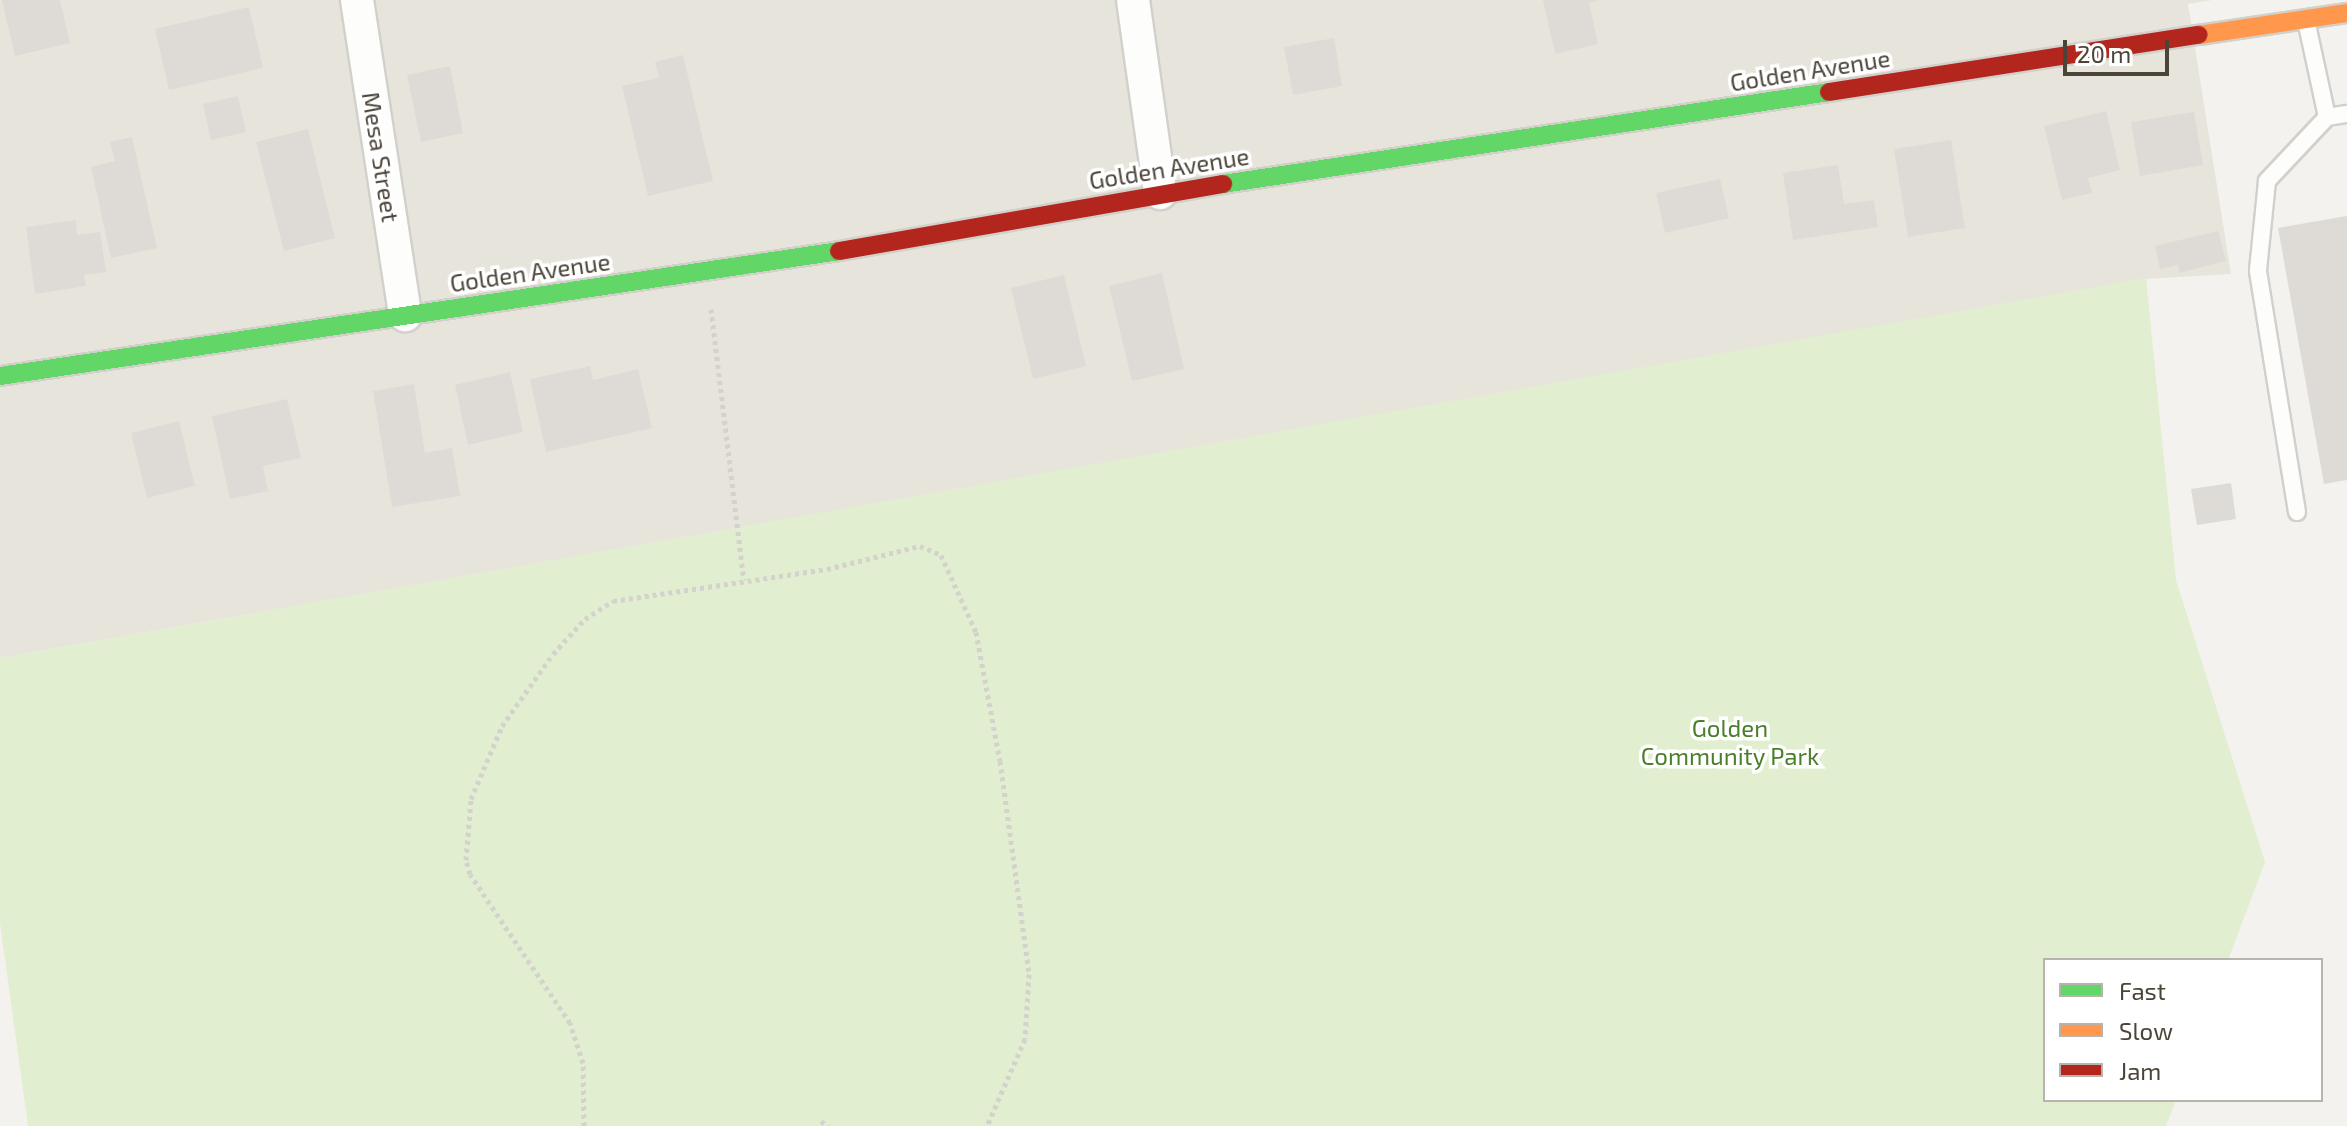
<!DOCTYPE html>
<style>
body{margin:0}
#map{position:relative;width:2347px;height:1126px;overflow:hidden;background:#f4f2ee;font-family:"Exo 2",sans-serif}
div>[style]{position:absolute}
.residential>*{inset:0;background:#e7e4dc}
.green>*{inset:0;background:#e1eecf}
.building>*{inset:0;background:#dedbd6}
.path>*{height:5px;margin-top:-2.5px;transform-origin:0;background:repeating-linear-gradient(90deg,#d3d2cc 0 4px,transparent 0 8px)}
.roads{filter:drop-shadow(2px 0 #d2d0cb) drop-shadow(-2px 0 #d2d0cb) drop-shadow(0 2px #d2d0cb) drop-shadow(0 -2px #d2d0cb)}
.lane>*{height:16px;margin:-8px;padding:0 8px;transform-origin:8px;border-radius:8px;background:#fdfdfc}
.street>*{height:32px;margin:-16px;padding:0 16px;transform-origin:16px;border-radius:16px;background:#fdfdfc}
.fast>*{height:18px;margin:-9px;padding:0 9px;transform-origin:9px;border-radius:9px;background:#63d668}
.slow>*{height:18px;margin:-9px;padding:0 9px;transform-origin:9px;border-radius:9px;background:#ff974d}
.jam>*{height:18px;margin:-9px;padding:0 9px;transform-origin:9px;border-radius:9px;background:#b3261e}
span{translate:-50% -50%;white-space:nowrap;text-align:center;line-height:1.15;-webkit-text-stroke:7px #fff;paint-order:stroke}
.street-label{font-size:24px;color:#4b4439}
.park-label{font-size:24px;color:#4a7f2a}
.legend{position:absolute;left:2043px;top:958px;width:280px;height:144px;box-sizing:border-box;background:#fff;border:2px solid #b7b4b0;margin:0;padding:10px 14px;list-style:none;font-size:24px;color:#4b4439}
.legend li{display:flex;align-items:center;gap:16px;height:40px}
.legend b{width:40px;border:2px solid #b7b4b0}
.scale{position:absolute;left:2063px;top:40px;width:106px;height:36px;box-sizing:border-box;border:4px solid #4b4439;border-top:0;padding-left:10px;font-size:24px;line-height:28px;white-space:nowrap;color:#4b4439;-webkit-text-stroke:6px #fff;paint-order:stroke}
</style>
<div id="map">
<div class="residential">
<div style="clip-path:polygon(0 0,2212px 0,2188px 4px,2231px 274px,2146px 279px,0 658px)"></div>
</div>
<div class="green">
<div style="clip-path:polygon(2146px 278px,2176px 580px,2265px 862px,2228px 960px,2045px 960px,2045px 1100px,2176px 1100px,2166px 1126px,28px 1126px,0 923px,0 658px)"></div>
</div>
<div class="building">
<div style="clip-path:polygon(2px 0,60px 0,70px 43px,15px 56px)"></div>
<div style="clip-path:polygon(1543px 0,1599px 0,1589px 3px,1598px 44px,1555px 54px)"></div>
<div style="clip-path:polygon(249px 7px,263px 68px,169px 90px,155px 29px)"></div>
<div style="clip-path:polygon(1334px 38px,1342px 86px,1293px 95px,1284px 47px)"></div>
<div style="clip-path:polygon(683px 55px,713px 181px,648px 196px,622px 86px,659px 78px,655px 62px)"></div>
<div style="clip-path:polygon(450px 66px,463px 133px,421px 142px,407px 75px)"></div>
<div style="clip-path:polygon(238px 96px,246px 132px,211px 140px,203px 104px)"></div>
<div style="clip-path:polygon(2106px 111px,2120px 170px,2088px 178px,2092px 193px,2062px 200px,2044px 126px)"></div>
<div style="clip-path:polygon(2194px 112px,2203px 165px,2140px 176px,2131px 122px)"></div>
<div style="clip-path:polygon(308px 129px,335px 238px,284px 251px,256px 142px)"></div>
<div style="clip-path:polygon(132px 137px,157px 248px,111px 258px,91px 167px,115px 161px,110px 142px)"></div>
<div style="clip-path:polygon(1951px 140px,1965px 228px,1908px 237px,1894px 149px)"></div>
<div style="clip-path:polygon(1838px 165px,1844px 204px,1874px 200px,1878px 227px,1793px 240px,1783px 173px)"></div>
<div style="clip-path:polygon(1720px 179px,1729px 218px,1665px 233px,1656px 193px)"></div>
<div style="clip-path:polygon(2347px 216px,2347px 480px,2324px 484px,2278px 228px)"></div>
<div style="clip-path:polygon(76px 220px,77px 235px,100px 232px,106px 272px,84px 275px,86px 286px,35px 294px,26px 227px)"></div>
<div style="clip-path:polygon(2218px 231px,2226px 261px,2179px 273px,2178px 265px,2160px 269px,2155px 246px)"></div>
<div style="clip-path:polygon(1162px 273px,1184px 369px,1132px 381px,1109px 286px)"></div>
<div style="clip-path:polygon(1064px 275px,1086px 366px,1033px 379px,1011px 288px)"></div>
<div style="clip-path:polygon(590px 366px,593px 380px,638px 369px,652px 428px,546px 452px,530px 379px)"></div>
<div style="clip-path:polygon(510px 372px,523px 432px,468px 445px,455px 385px)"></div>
<div style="clip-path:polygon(414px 384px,425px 453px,452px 448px,460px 496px,392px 507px,373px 391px)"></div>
<div style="clip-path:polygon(287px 399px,301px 458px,263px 466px,268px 491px,230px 499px,212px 416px)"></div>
<div style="clip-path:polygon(179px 421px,195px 486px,147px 498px,131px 433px)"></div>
<div style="clip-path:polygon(2231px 483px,2236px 519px,2197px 525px,2191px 489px)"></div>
</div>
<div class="path">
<div style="left:711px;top:309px;width:273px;rotate:83.1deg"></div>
<div style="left:821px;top:1121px;width:9px;rotate:36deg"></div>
<div style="left:584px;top:1126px;width:63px;rotate:-90.9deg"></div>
<div style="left:583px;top:1063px;width:42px;rotate:-108deg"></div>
<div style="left:570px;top:1023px;width:179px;rotate:-123.9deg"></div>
<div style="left:470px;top:874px;width:15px;rotate:-106deg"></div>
<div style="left:466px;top:860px;width:61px;rotate:-85.3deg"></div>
<div style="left:471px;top:799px;width:79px;rotate:-67deg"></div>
<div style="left:502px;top:726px;width:88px;rotate:-54.7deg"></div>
<div style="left:553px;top:654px;width:47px;rotate:-47.6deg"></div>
<div style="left:585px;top:619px;width:33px;rotate:-33deg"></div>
<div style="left:613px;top:601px;width:216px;rotate:-8.5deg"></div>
<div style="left:827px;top:569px;width:96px;rotate:-13.9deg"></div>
<div style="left:920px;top:546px;width:23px;rotate:23deg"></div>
<div style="left:941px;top:555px;width:85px;rotate:65.6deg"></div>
<div style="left:976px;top:632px;width:131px;rotate:79.5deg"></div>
<div style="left:1000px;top:761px;width:215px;rotate:82.2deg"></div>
<div style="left:1029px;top:974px;width:65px;rotate:93.5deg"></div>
<div style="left:1025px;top:1039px;width:95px;rotate:113.6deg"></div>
</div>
<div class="roads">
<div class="lane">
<div style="left:2306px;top:20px;width:99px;rotate:77.8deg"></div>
<div style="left:2327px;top:117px;width:20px;rotate:-9deg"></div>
<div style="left:2297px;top:512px;width:245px;rotate:-99.2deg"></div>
<div style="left:2258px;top:270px;width:89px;rotate:-84.2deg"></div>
<div style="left:2267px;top:181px;width:88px;rotate:-46.8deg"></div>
</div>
<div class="street">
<div style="left:357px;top:0;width:319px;rotate:81.3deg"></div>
<div style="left:1133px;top:0;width:195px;rotate:82deg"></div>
</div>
<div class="fast">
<div style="left:1223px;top:184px;width:613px;rotate:-8.63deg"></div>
<div style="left:0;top:376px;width:848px;rotate:-8.47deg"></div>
</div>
<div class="slow">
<div style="left:2199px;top:35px;width:150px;rotate:-8.5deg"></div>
</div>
<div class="jam">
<div style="left:1829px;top:92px;width:374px;rotate:-8.8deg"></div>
<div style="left:839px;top:251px;width:390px;rotate:-9.9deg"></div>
</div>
</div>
<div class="street-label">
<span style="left:1810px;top:70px;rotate:-9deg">Golden Avenue</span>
<span style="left:381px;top:157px;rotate:81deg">Mesa Street</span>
<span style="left:1169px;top:168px;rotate:-9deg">Golden Avenue</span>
<span style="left:530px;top:272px;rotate:-8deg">Golden Avenue</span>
</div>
<div class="park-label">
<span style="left:1730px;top:742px">Golden<br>Community Park</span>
</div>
<ul class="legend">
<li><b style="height:10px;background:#63d668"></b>Fast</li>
<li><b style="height:10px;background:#ff974d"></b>Slow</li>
<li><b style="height:10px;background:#b3261e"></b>Jam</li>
</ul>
<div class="scale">20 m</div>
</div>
